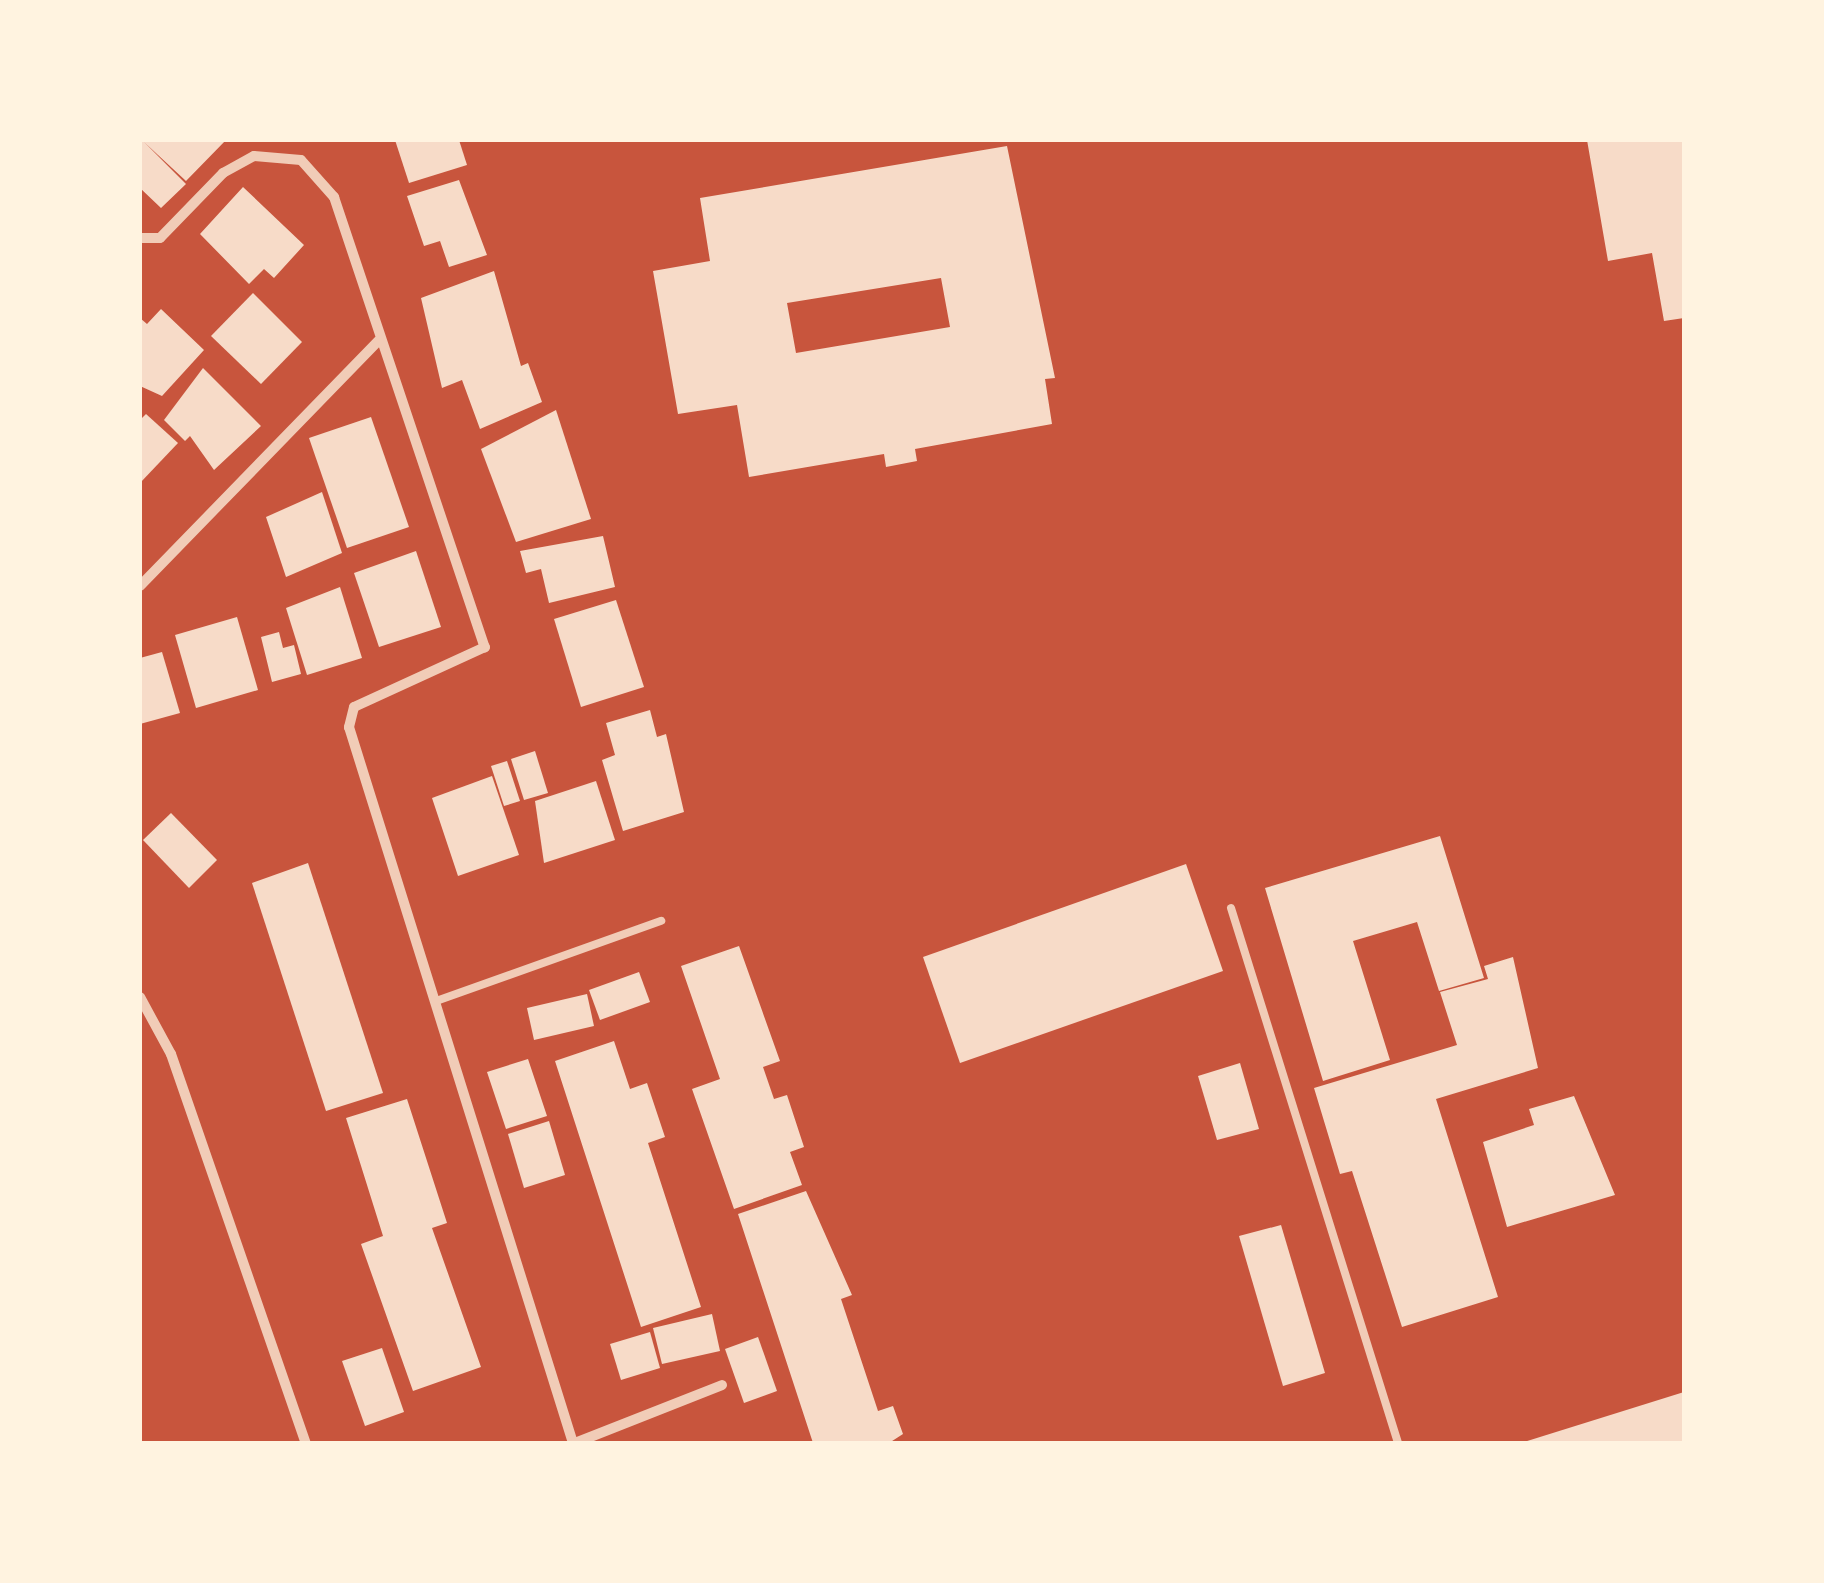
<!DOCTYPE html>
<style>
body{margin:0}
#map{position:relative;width:1824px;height:1583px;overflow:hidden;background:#c8553d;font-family:"Work Sans",sans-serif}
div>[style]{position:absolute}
.building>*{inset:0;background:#f7dbc8}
.service>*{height:8px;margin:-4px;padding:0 4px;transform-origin:4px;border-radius:4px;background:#f1ccb7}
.minor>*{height:10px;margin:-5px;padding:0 5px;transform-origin:5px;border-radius:5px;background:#f1ccb7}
span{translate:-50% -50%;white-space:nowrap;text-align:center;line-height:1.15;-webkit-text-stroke:8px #fff3e0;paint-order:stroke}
.frame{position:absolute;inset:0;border:142px solid #fff3e0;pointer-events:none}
</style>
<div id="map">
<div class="building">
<div style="clip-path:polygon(140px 140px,226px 140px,186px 181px,144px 142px,186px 184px,161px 208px,140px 188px)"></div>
<div style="clip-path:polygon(395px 140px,459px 140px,467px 165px,409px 183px)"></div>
<div style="clip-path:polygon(1587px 140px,1684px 140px,1684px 318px,1664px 321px,1652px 253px,1608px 261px)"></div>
<div style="clip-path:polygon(evenodd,1007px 146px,1055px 378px,1045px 379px,1052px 424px,915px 449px,917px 461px,886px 467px,884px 454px,749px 477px,737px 405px,678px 414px,653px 271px,710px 261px,700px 198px,1007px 146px,941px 278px,950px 327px,796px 353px,787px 303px,941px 278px)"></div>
<div style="clip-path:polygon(459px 180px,487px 255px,449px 267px,440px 241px,424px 246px,407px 196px)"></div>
<div style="clip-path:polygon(243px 187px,304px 245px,274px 278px,264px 269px,249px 284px,200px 234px)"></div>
<div style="clip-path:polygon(494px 271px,521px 366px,528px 363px,542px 402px,480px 429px,462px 380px,442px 388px,421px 298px)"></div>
<div style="clip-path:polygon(253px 293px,302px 342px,261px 384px,211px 336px)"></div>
<div style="clip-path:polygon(161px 309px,204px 350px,162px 396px,140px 386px,140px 318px,147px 324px)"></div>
<div style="clip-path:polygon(203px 368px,261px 426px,214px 470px,190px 436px,185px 441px,164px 420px)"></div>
<div style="clip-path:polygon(556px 410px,591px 519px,516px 542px,481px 449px)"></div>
<div style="clip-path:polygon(146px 414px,178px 443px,140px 483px,140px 420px)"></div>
<div style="clip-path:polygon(371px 417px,409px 527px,347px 548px,309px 438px)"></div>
<div style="clip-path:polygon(322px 492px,342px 553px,286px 577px,266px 517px)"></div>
<div style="clip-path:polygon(603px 536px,615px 587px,549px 603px,541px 569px,526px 573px,520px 551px)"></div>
<div style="clip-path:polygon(416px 551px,441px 627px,379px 647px,354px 573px)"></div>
<div style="clip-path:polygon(340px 587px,362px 658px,307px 675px,286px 608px)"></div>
<div style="clip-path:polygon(616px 600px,644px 687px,581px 707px,554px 619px)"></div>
<div style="clip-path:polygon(237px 617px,258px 690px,196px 708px,175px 635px)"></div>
<div style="clip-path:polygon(279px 632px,283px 648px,294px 645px,301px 674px,272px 682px,261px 637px)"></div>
<div style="clip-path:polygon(162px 652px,180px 713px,140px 724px,140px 658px)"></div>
<div style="clip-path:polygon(650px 710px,657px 737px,666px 734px,684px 812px,623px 831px,602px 760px,615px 755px,606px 723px)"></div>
<div style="clip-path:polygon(535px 751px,548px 793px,524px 800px,511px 759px)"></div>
<div style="clip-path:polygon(507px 761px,520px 801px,504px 806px,491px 766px)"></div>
<div style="clip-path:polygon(492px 776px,519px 855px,458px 876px,432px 798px)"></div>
<div style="clip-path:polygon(596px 781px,615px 840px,544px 863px,535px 801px)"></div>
<div style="clip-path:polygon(171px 813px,217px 860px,189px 888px,143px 840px)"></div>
<div style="clip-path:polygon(1440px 836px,1484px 978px,1439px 991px,1417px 922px,1353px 941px,1390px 1060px,1323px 1081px,1265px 888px)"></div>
<div style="clip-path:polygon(308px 863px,383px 1093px,326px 1111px,252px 883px)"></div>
<div style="clip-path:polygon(1186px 864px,1223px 971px,960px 1063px,923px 957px)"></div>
<div style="clip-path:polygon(739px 946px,780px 1061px,763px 1067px,774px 1099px,787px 1095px,804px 1147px,790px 1152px,802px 1185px,734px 1209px,692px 1089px,720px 1079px,681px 966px)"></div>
<div style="clip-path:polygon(1513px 957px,1538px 1068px,1436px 1099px,1498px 1297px,1402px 1327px,1352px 1171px,1340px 1174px,1314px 1088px,1457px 1045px,1440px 992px,1488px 979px,1484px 966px)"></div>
<div style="clip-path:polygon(639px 972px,650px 1002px,600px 1020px,589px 990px)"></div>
<div style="clip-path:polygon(587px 994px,594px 1026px,534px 1040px,527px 1008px)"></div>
<div style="clip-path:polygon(614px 1041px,630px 1089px,647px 1083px,665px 1137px,648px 1143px,701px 1307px,641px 1327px,555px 1061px)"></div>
<div style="clip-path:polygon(528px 1059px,547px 1116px,506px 1129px,487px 1072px)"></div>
<div style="clip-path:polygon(1240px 1063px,1259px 1129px,1217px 1140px,1198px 1076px)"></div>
<div style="clip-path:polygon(1574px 1096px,1615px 1195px,1507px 1227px,1483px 1142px,1534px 1125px,1529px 1109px)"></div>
<div style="clip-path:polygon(407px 1099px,447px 1223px,432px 1228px,481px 1367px,413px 1391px,361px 1244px,383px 1236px,346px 1118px)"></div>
<div style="clip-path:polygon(549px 1121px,565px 1175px,524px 1188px,508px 1134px)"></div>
<div style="clip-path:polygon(806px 1191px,852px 1295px,841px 1299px,878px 1411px,893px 1406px,903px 1434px,889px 1443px,813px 1443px,738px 1214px)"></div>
<div style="clip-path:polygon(1281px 1225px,1325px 1373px,1283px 1386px,1239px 1236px)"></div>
<div style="clip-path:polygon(712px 1314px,720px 1351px,662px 1364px,653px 1328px)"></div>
<div style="clip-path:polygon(650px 1332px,660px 1368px,621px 1380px,610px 1344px)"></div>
<div style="clip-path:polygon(758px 1337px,777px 1391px,744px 1403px,725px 1349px)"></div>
<div style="clip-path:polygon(382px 1348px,404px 1412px,365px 1426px,342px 1361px)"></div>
<div style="clip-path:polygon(1684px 1392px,1684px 1443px,1524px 1443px,1524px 1442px)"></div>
</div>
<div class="service">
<div style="left:1231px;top:908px;width:560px;rotate:72.66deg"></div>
<div style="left:439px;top:1000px;width:236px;rotate:-19.6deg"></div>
</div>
<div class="minor">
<div style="left:140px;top:238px;width:20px"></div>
<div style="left:160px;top:238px;width:91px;rotate:-45.9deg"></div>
<div style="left:223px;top:173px;width:35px;rotate:-29deg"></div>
<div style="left:254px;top:156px;width:47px;rotate:4.9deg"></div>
<div style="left:301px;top:160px;width:50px;rotate:48.3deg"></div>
<div style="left:334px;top:197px;width:475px;rotate:71.5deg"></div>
<div style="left:485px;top:647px;width:144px;rotate:155.4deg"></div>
<div style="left:354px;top:707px;width:21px;rotate:104deg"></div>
<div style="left:349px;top:727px;width:750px;rotate:72.63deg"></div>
<div style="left:140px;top:586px;width:342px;rotate:-45.8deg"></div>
<div style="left:140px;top:997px;width:65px;rotate:61.5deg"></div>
<div style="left:171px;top:1054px;width:412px;rotate:70.9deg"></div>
<div style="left:575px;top:1443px;width:158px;rotate:-21.5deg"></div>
</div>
<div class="frame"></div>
</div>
